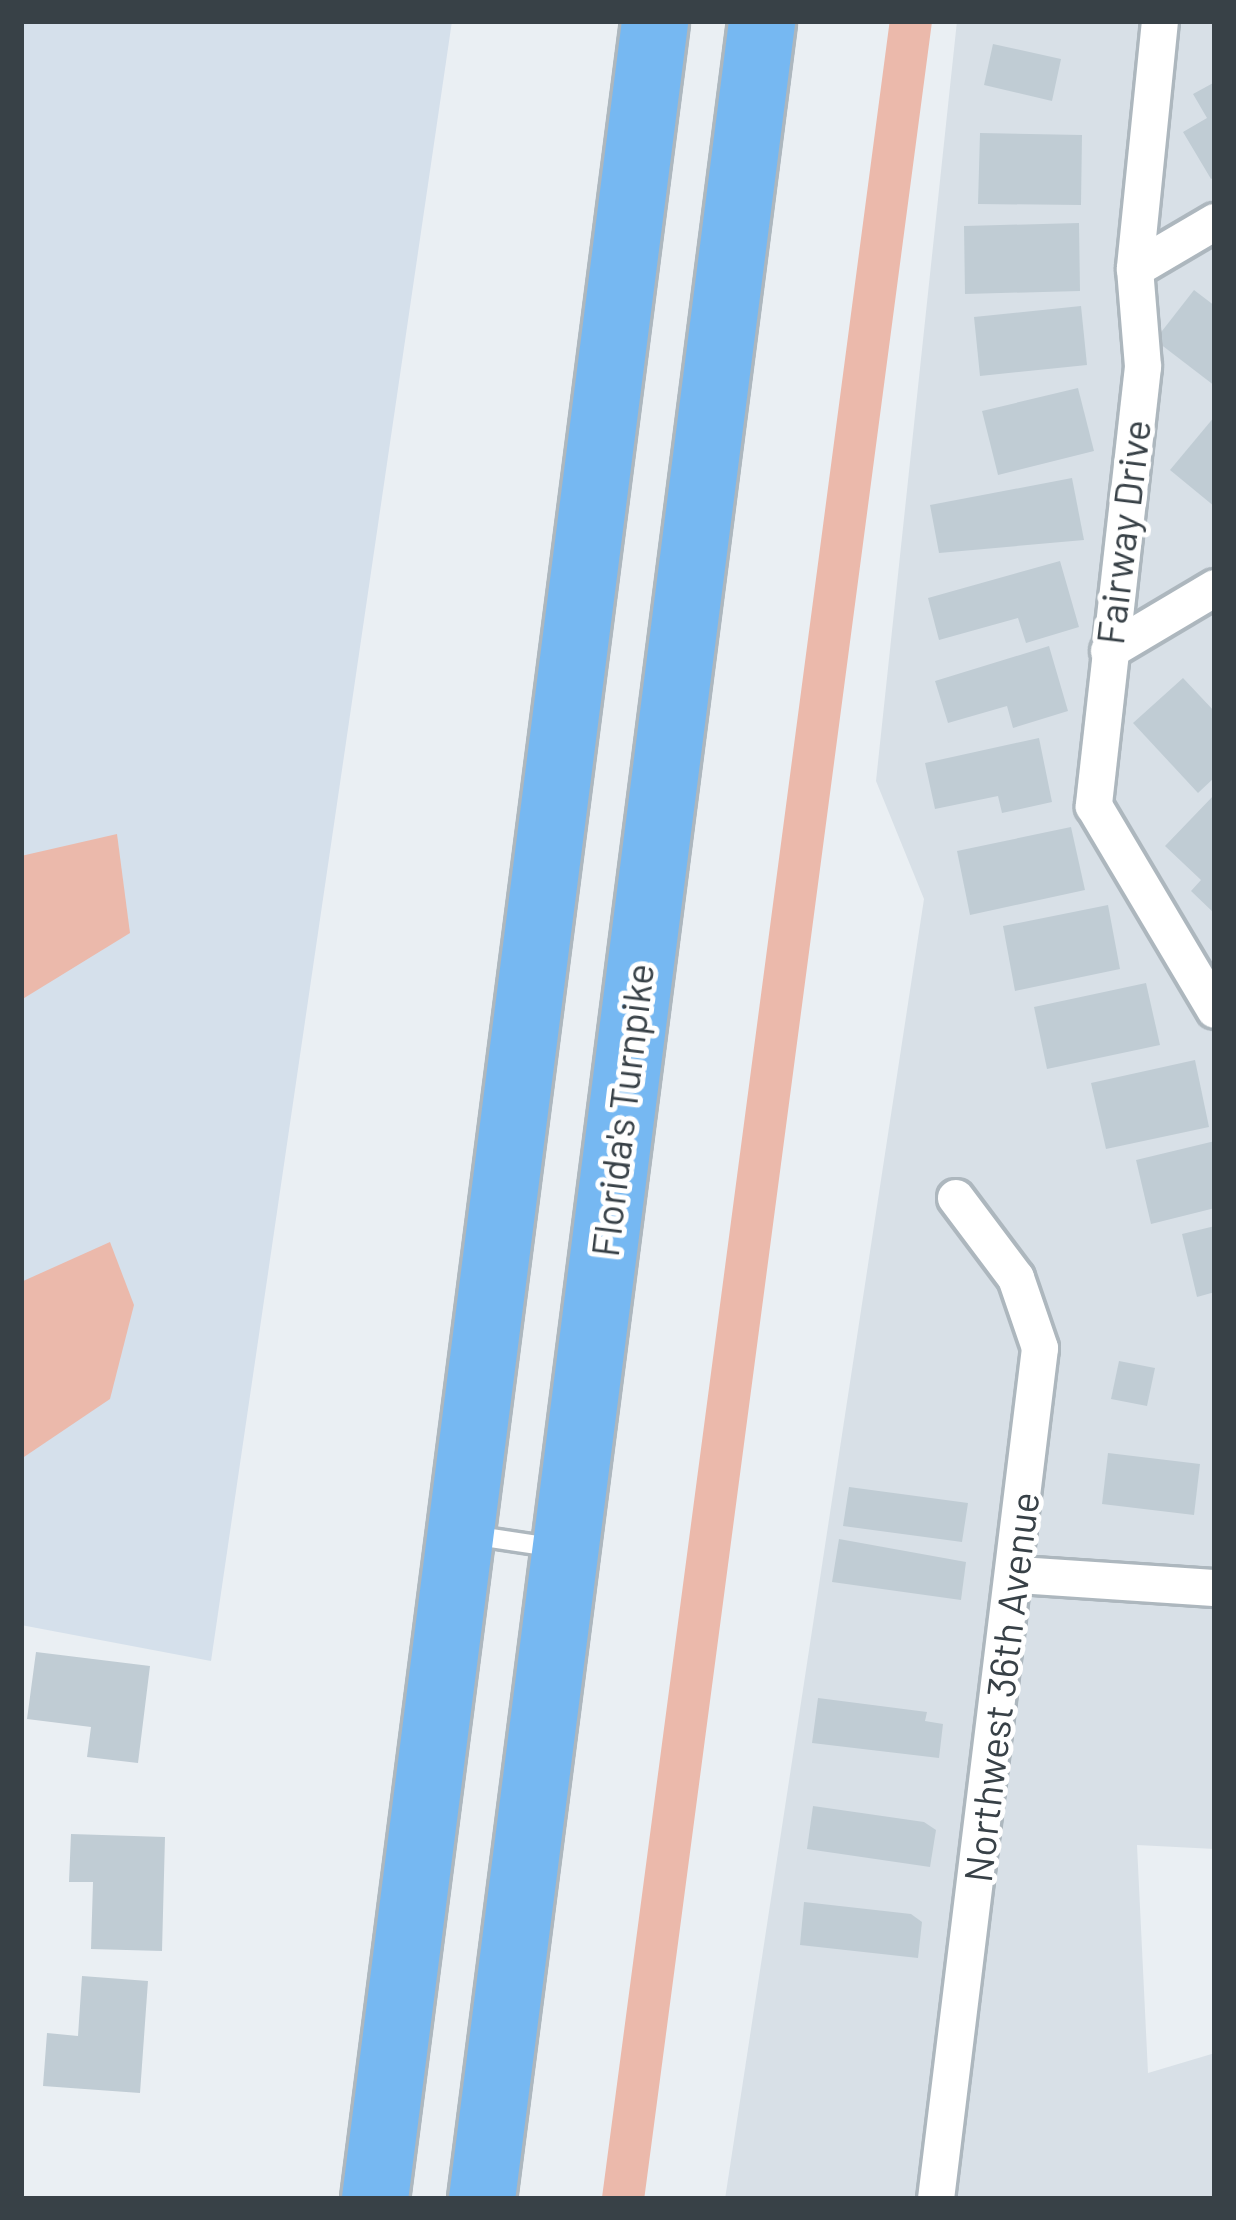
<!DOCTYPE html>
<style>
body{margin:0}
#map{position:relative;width:1236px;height:2220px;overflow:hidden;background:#eaeff3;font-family:Barlow,sans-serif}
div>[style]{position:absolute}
.residential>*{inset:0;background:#d8e0e7}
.education>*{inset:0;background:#d5e0eb}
.water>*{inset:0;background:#ebb9ab}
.canal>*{height:42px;margin:-21px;padding:0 21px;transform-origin:21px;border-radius:21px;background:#ebb9ab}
.building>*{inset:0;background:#c0ccd4}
.roads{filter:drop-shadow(3px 0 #adb7be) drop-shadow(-3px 0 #adb7be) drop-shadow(0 3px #adb7be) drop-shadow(0 -3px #adb7be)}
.service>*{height:18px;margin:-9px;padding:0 9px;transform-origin:9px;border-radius:9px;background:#fff}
.minor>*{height:36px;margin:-18px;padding:0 18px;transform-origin:18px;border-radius:18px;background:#fff}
.motorway>*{height:66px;margin:-33px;padding:0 33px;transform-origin:33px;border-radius:33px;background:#76b8f2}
span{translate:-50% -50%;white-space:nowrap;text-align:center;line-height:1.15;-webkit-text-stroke:10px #fff;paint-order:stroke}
.street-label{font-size:39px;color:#384147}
.frame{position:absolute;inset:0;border:24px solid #384147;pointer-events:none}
</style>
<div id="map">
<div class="residential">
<div style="clip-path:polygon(957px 21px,1215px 21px,1215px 1849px,1137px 1845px,1148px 2073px,1215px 2053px,1215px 2199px,725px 2199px,924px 899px,876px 781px)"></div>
</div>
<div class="education">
<div style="clip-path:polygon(21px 21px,452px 21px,211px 1661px,21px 1625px)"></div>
</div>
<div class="water">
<div style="clip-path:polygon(117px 834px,130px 933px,21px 1000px,21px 856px)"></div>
<div style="clip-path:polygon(110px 1242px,134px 1305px,110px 1399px,21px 1459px,21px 1282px)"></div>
</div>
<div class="canal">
<div style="left:623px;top:2199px;width:2197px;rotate:-82.47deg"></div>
</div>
<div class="building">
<div style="clip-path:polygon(993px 44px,1061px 59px,1052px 101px,984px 85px)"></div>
<div style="clip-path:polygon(1215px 82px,1215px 177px,1211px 179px,1183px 132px,1207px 118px,1193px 94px)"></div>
<div style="clip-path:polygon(980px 133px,1082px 135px,1081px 205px,978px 204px)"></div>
<div style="clip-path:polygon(1079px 223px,1080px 291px,965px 294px,964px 226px)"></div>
<div style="clip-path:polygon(1194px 290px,1215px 306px,1215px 386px,1155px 340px)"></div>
<div style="clip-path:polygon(1081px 306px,1087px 365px,980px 376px,974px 317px)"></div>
<div style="clip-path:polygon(1078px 388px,1094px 451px,998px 475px,982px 411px)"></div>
<div style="clip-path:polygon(1215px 416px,1215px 507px,1170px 470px)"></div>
<div style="clip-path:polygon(1072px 478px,1084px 540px,939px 553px,930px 505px)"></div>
<div style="clip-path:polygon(1060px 561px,1079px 627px,1026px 643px,1018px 618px,939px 640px,928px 598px)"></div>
<div style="clip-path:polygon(1049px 646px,1068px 711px,1013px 728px,1007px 706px,948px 723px,935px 681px)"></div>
<div style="clip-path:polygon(1183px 678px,1215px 712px,1215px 777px,1198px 793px,1133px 723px)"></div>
<div style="clip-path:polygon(1039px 738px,1052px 802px,1002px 813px,998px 796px,935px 809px,925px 763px)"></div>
<div style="clip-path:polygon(1215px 794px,1215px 914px,1191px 891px,1201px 880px,1165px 846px)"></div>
<div style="clip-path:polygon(1071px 827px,1085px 890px,970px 915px,957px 851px)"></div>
<div style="clip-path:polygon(1108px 905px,1120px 969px,1015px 991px,1003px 926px)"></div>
<div style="clip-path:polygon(1146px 983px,1160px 1045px,1047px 1069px,1034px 1007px)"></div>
<div style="clip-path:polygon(1195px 1060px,1209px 1127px,1106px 1149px,1091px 1083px)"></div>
<div style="clip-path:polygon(1215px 1141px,1215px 1208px,1151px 1224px,1136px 1160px)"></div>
<div style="clip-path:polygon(1215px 1226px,1215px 1292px,1197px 1297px,1182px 1234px)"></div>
<div style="clip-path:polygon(1119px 1361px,1155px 1368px,1147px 1406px,1111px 1399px)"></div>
<div style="clip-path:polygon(1108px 1453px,1200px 1464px,1194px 1515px,1102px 1504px)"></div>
<div style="clip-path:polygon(849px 1487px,968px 1503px,962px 1542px,843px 1526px)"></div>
<div style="clip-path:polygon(839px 1539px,966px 1562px,961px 1600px,832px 1582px)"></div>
<div style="clip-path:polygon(36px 1652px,150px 1666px,138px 1763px,87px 1757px,91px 1727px,27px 1719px)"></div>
<div style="clip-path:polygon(818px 1698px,927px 1712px,925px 1721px,943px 1724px,939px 1758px,812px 1743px)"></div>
<div style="clip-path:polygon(813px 1806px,924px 1822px,936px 1830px,930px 1867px,807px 1849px)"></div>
<div style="clip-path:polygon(71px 1834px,165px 1837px,162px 1951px,91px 1949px,93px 1882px,69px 1882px)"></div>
<div style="clip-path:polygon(804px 1902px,911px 1914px,922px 1922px,918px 1958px,800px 1945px)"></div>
<div style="clip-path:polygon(82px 1976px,148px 1981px,140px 2093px,43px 2086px,47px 2033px,78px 2036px)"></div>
</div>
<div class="roads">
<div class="service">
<div style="left:471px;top:1535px;width:87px;rotate:8.6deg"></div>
</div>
<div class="minor">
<div style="left:1160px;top:21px;width:249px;rotate:95.8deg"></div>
<div style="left:1135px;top:269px;width:98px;rotate:85.3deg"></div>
<div style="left:1143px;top:367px;width:442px;rotate:96.4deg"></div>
<div style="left:1094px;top:806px;width:237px;rotate:59.3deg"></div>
<div style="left:1135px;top:269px;width:93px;rotate:-30.4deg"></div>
<div style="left:1109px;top:651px;width:123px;rotate:-30.7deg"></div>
<div style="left:1018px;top:1575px;width:197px;rotate:3.8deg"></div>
<div style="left:936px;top:2199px;width:857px;rotate:-83.03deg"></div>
<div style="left:1040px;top:1348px;width:74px;rotate:-108.9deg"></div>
<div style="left:1016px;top:1278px;width:100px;rotate:-126.9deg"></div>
</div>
<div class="motorway">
<div style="left:375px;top:2199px;width:2196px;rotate:-82.67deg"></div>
<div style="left:482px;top:2199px;width:2196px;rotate:-82.67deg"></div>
</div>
</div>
<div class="street-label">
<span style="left:1123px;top:532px;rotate:-83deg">Fairway Drive</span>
<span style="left:622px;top:1110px;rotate:-83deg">Florida's Turnpike</span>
<span style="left:1001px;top:1687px;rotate:-83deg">Northwest 36th Avenue</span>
</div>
<div class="frame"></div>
</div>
